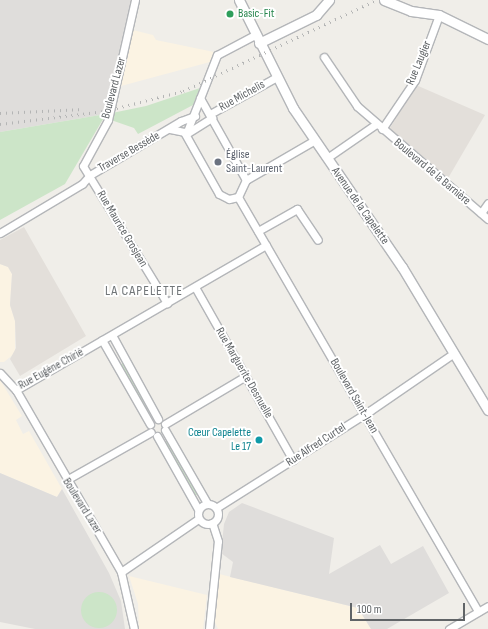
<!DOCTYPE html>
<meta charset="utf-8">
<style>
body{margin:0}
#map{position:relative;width:488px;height:629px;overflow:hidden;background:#f0eee9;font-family:"Sofia Sans Condensed",sans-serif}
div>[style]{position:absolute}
.commercial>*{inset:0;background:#fbf3e3}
.industrial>*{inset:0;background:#dfdddb}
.education>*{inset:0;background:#e3dfda}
.green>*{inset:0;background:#cce5c8}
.round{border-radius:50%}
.roads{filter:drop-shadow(1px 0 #b4b6b9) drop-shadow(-1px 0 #b4b6b9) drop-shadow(0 1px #b4b6b9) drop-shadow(0 -1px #b4b6b9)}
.minor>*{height:7px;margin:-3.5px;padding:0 3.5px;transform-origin:3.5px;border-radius:3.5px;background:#fff}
.minor>.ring{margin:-3.5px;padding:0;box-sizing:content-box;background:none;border:7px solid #fff;border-radius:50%}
.tertiary>*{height:9px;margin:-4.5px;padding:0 4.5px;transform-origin:4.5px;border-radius:4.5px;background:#fff}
.rail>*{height:2.5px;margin-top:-1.25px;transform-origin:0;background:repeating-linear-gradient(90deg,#b4b5b5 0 1px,transparent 0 6px)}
.dots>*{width:11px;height:11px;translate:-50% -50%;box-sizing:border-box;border:2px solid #fff;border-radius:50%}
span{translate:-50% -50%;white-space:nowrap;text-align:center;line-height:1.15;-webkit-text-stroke:4px #fff;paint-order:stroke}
.leisure-label{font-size:12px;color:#27864d}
.left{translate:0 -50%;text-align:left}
.street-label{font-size:12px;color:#606467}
.worship-label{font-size:12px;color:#5b616d}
.culture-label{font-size:12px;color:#0d838f}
.right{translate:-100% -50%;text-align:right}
.quarter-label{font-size:14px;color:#717679;letter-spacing:1px}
.scale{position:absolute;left:350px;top:603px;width:115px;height:18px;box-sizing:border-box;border:2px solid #606467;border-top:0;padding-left:5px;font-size:12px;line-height:14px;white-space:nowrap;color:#606467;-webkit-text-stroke:3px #fff;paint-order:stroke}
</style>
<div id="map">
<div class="commercial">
<div style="clip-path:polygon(133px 30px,153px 35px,156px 40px,214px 52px,210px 62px,121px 86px)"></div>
<div style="clip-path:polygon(0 264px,8px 267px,12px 274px,10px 305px,15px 321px,15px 353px,4px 362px,0 362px)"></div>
<div style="clip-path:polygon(0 380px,22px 416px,16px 420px,23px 434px,29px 431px,62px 489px,57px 497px,0 473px)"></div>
<div style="clip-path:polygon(219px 574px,358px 608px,371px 629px,218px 629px,214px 620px)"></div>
<div style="clip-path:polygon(129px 576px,207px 595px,203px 629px,139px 629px,138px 604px)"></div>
</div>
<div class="industrial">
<div style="clip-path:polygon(0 0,132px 0,106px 114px,0 132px)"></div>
<div style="clip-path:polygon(0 473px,57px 497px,62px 489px,109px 573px,121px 601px,125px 629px,35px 629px,0 622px)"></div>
<div style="clip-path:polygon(242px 503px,334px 538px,329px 574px,380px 545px,391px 564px,423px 546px,449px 593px,387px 629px,371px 629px,358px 608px,230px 577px,233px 562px,221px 553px,224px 524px,229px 512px)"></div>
</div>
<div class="education">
<div style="clip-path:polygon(416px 85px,485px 115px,447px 180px,391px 133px,390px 128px)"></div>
<div style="clip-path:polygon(24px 227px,86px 336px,20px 376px,10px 359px,16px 348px,15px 321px,10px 305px,12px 274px,8px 267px,0 264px,0 240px)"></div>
</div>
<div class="green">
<div style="clip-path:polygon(200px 88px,193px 105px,138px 134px,134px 128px,111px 120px,112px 113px,146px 106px)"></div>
<div style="clip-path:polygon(106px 114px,65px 184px,0 220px,0 132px)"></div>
<div style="clip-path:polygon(123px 363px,151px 413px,147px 415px,118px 366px)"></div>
<div style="clip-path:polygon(167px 441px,198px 494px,194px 497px,163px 443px)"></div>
<div class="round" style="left:81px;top:592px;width:36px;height:36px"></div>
</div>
<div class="roads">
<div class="minor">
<div style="left:135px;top:0;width:123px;rotate:102.7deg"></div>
<div style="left:108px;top:120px;width:52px;rotate:118.5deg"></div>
<div style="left:83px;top:166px;width:161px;rotate:58.5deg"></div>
<div style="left:324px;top:57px;width:59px;rotate:56deg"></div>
<div style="left:357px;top:106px;width:173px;rotate:40.8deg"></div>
<div style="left:200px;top:98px;width:94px;rotate:60.7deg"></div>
<div style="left:210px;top:114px;width:74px;rotate:-29deg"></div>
<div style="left:170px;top:129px;width:14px;rotate:12deg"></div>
<div style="left:184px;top:132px;width:71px;rotate:60.6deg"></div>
<div style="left:219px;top:194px;width:11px;rotate:27deg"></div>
<div style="left:229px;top:199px;width:9px;rotate:-13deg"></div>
<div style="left:382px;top:129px;width:59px;rotate:-56deg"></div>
<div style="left:415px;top:80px;width:69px;rotate:-69.7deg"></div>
<div style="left:186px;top:134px;width:85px;rotate:-68.6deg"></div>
<div style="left:217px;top:55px;width:43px;rotate:-27.8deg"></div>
<div style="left:186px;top:134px;width:31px;rotate:-32deg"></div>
<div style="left:327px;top:158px;width:60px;rotate:-34.8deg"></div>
<div style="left:246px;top:180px;width:80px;rotate:-30.1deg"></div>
<div style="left:238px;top:197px;width:479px;rotate:59.9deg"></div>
<div style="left:238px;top:197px;width:19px;rotate:-65deg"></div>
<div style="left:481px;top:213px;width:12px;rotate:-55deg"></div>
<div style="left:258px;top:231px;width:45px;rotate:-29.4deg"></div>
<div style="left:297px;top:209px;width:37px;rotate:56deg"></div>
<div style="left:0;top:233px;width:96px;rotate:-30.9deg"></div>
<div style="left:82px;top:184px;width:12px;rotate:-48deg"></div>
<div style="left:90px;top:175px;width:106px;rotate:-30.7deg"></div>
<div style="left:181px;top:121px;width:15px;rotate:-20deg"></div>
<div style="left:195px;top:287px;width:199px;rotate:60.5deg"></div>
<div style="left:112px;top:335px;width:96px;rotate:61.3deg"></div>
<div style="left:102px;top:340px;width:97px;rotate:60.3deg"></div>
<div style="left:0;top:373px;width:23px;rotate:47deg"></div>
<div style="left:16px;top:390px;width:210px;rotate:60deg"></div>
<div style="left:121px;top:572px;width:58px;rotate:77.2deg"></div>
<div style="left:16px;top:390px;width:289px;rotate:-30.1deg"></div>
<div style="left:165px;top:424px;width:94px;rotate:-30.7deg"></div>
<div style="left:165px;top:430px;width:84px;rotate:60.1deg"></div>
<div style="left:157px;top:436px;width:84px;rotate:60.7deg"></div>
<div style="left:68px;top:479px;width:95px;rotate:-29.5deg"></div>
<div class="ring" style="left:198px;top:504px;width:13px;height:13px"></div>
<div style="left:216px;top:508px;width:183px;rotate:-32.3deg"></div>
<div style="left:371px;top:410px;width:101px;rotate:-34.5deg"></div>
<div style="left:121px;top:572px;width:93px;rotate:-34.5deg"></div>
<div style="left:209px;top:629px;width:88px;rotate:-84.2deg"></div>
<div style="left:218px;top:541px;width:19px;rotate:-108deg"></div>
<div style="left:449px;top:629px;width:45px;rotate:-30.5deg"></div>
</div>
<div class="tertiary">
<div style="left:239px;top:0;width:121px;rotate:63.4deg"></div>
<div style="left:293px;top:108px;width:193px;rotate:55.6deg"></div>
<div style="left:402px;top:267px;width:167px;rotate:59deg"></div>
<div style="left:384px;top:0;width:29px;rotate:22deg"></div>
<div style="left:411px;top:11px;width:28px;rotate:8deg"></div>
<div style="left:439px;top:15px;width:55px;rotate:26.1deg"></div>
<div style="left:259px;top:43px;width:64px;rotate:-26.2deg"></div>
<div style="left:316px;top:15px;width:20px;rotate:-49deg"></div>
</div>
</div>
<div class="rail">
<div style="left:0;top:113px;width:84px;rotate:-2.7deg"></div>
<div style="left:0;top:124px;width:106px;rotate:-7.1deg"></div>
<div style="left:105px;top:111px;width:81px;rotate:-14.4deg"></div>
<div style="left:183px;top:91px;width:213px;rotate:-25.2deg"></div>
</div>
<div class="dots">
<div style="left:230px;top:14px;background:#2e9e5b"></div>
<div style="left:218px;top:162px;background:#6b7280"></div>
<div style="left:259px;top:440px;background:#0f9aa8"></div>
</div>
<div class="leisure-label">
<span class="left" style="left:238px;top:14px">Basic-Fit</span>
</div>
<div class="street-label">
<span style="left:419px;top:63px;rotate:-67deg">Rue Laugier</span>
<span style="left:114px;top:88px;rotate:-75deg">Boulevard Lazer</span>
<span style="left:242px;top:96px;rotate:-29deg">Rue Michelis</span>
<span style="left:129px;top:152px;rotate:-30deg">Traverse Bessède</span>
<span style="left:432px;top:172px;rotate:40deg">Boulevard de la Barnière</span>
<span style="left:360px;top:206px;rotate:55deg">Avenue de la Capelette</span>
<span style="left:122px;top:229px;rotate:59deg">Rue Maurice Grosjean</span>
<span style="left:51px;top:369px;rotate:-29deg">Rue Eugène Chirié</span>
<span style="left:244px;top:373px;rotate:60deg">Rue Marguerite Desnuelle</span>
<span style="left:354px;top:396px;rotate:60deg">Boulevard Saint-Jean</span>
<span style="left:316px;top:445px;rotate:-33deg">Rue Alfred Curtel</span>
<span style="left:82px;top:506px;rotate:58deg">Boulevard Lazer</span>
</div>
<div class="worship-label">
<span class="left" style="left:226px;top:162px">Église<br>Saint-Laurent</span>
</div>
<div class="culture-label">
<span class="right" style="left:251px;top:440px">Cœur Capelette<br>Le 17</span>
</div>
<div class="quarter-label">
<span style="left:144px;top:291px">LA CAPELETTE</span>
</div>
<div class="scale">100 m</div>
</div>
